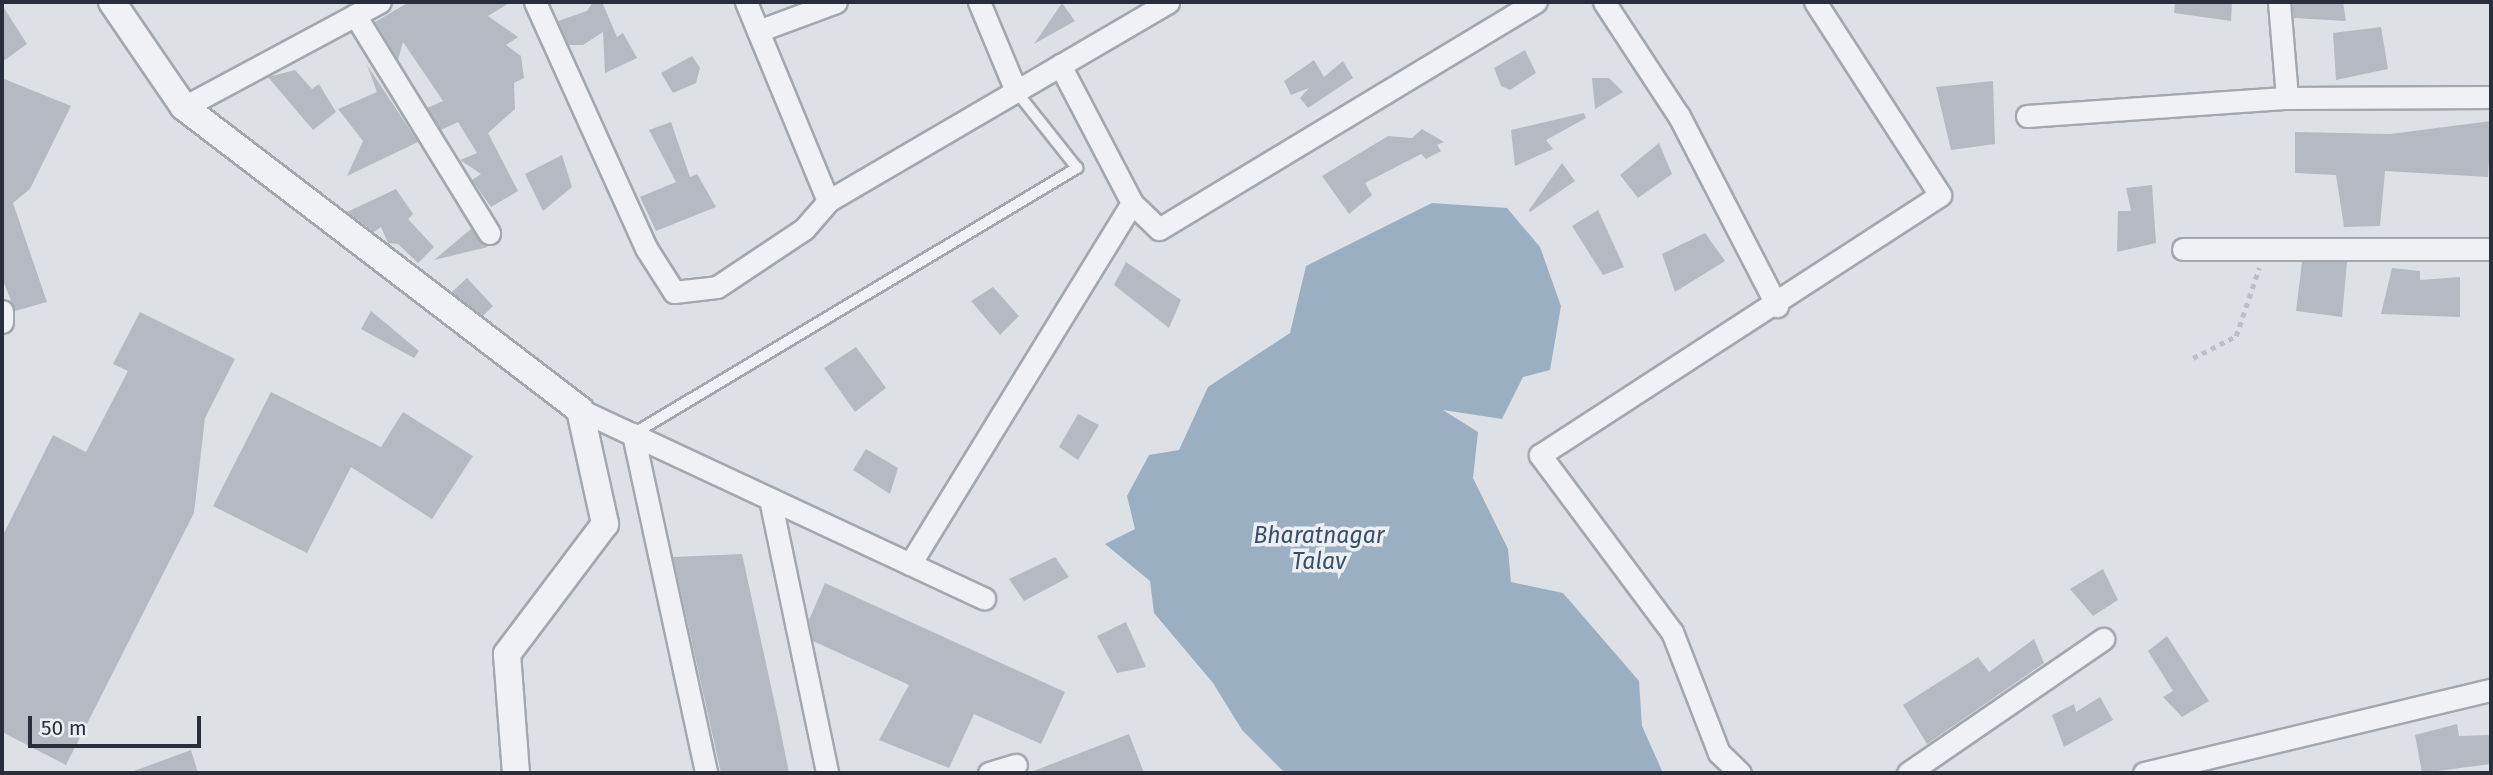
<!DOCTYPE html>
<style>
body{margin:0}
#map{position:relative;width:2493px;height:775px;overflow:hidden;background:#dde1e6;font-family:"Fira Sans",sans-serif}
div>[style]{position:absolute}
.water>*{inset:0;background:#9bafc3}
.building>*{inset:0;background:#b5bac2}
.path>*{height:4.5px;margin-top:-2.25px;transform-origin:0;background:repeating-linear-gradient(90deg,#bcbfc5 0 5px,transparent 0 10px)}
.roads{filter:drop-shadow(2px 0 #a3a8af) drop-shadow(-2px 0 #a3a8af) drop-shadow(0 2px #a3a8af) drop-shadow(0 -2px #a3a8af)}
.service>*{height:10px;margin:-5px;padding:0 5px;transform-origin:5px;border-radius:5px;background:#f0f1f5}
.minor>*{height:21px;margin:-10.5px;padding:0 10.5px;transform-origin:10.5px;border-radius:10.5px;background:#f0f1f5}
.tertiary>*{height:26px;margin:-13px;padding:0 13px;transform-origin:13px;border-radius:13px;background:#f0f1f5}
span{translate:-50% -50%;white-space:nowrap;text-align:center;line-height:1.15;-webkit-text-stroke:7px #ecf0f4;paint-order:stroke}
.water-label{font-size:23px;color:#364e6c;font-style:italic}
.frame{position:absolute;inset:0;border:4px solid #282f3b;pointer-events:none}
.scale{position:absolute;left:28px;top:716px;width:173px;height:32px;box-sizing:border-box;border:4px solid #282f3b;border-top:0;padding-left:9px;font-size:21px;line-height:24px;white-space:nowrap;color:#282f3b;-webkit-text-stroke:5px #ecf0f4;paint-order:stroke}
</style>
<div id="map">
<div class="water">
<div style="clip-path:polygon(1432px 203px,1507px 208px,1540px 247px,1561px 306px,1550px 370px,1523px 377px,1502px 419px,1443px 410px,1478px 432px,1473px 478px,1508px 549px,1511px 582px,1563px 593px,1639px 681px,1642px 726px,1663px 773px,1285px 773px,1242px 730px,1213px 683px,1154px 613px,1150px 581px,1105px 544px,1135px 529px,1127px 496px,1149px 455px,1179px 450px,1208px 387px,1290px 333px,1306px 266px)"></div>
</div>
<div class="building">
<div style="clip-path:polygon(409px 2px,511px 2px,488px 16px,518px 37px,506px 45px,521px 56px,524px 78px,514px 83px,515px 109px,488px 133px,518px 191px,491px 207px,472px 180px,481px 174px,460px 160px,477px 153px,458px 122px,441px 130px,427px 108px,443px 101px,403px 42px,398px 60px,375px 22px)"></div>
<div style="clip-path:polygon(593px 2px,602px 2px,617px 37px,623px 33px,637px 58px,605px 73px,603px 32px,583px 45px,569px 45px,558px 21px,587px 11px)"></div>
<div style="clip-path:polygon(2175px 2px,2232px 2px,2231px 21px,2174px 13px)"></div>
<div style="clip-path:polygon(2292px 2px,2343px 2px,2346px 21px,2294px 18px)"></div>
<div style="clip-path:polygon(1062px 3px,1075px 21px,1034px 44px)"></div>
<div style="clip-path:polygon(2px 5px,27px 44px,2px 62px)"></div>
<div style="clip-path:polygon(2381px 27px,2388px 69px,2336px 80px,2333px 33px)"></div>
<div style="clip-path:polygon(1525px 50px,1536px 73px,1510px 90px,1501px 86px,1494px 68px)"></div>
<div style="clip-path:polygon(692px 56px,700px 68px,696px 83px,673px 93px,661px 73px)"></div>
<div style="clip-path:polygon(1314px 60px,1324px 77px,1343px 61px,1353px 78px,1308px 108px,1300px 98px,1309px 88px,1291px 95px,1284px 81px)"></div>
<div style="clip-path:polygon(367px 65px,418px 142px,347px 176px,363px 141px,338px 109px,377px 92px)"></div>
<div style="clip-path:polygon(295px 70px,312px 89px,319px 84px,336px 112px,313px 130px,268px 77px)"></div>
<div style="clip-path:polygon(2px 78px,71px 106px,30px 189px,13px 203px,47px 302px,15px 311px,2px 278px)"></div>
<div style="clip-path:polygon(1592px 78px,1609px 78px,1623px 92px,1595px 109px)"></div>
<div style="clip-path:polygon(1993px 81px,1995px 144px,1951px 150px,1936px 87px)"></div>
<div style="clip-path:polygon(1584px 113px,1586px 118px,1546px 140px,1553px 149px,1515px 166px,1511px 130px)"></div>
<div style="clip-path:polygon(2491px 121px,2488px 177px,2385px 171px,2380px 226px,2344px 227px,2336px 175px,2295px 173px,2295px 132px,2390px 134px)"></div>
<div style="clip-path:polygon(671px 122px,690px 177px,697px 174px,716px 207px,656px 231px,640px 197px,676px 182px,649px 130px)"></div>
<div style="clip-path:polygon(1422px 129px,1444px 142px,1437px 145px,1441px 151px,1426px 159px,1421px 154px,1365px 183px,1372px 195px,1349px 214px,1322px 176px,1388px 136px,1412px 138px)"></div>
<div style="clip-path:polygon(1659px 143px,1672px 174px,1638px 198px,1620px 175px)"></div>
<div style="clip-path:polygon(562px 155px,572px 187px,543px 211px,525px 174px)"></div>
<div style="clip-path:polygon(1562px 163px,1575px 181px,1530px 212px,1529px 210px)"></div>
<div style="clip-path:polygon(2152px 185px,2156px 243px,2117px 252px,2118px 211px,2131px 211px,2126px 188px)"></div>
<div style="clip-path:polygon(396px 189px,413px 214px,408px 219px,434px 247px,418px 263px,398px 244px,388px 243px,381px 227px,374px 232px,347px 212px)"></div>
<div style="clip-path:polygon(1598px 210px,1624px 267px,1603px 275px,1572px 226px)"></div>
<div style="clip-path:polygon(471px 229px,488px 247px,434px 260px)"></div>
<div style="clip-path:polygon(1705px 233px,1725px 261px,1675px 292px,1662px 254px)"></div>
<div style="clip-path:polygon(1126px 262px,1181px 300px,1169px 328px,1114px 285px)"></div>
<div style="clip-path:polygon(2302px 262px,2347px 262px,2342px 317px,2296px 311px)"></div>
<div style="clip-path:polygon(2392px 268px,2420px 271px,2420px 280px,2460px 277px,2460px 317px,2381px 314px)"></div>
<div style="clip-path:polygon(467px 278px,493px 306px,483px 316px,452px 292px)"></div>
<div style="clip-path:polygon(993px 287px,1019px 316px,1000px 335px,971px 301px)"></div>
<div style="clip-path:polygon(371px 311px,419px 351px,414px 358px,361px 329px)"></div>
<div style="clip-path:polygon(140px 312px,235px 359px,205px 418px,194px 513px,66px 765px,2px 732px,2px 537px,53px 435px,86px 452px,128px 371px,113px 364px)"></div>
<div style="clip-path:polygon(856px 347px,886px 388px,855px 412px,824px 368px)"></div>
<div style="clip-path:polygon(271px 392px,381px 447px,403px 412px,473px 456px,432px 519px,351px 467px,307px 553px,213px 506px)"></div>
<div style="clip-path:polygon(1078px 414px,1099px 425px,1078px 460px,1059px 447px)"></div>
<div style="clip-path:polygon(866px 449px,898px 468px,890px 494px,853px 470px)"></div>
<div style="clip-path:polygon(742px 554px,779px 723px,789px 773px,721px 773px,673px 557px)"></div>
<div style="clip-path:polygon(1055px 557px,1069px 577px,1024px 601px,1009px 579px)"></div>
<div style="clip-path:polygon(2103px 569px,2118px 600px,2093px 616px,2070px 589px)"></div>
<div style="clip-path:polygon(825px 583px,1065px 692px,1041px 744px,974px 714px,949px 768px,879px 740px,909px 685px,813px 641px,809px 620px)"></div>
<div style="clip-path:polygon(1126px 622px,1146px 667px,1117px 673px,1097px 636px)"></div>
<div style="clip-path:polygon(2167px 636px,2209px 701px,2182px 717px,2163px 697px,2173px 691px,2148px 651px)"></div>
<div style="clip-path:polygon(2034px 639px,2044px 663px,1927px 744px,1903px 705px,1978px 657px,1989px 672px)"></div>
<div style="clip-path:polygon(2100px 697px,2113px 720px,2064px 747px,2052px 715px,2074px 704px,2076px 712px)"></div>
<div style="clip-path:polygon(2457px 724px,2459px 736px,2491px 735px,2491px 764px,2422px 773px,2415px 735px)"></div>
<div style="clip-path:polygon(1129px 734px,1144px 773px,1031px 773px,1031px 772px)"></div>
<div style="clip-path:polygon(191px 750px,198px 773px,134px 773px,134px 771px)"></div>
</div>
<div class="path">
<div style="left:2193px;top:358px;width:48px;rotate:-27.1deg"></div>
<div style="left:2236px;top:336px;width:72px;rotate:-71.3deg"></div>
</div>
<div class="roads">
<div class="service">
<div style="left:633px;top:434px;width:518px;rotate:-30.93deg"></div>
<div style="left:1077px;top:168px;width:98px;rotate:-128.4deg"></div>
</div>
<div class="minor">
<div style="left:535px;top:2px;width:270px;rotate:65.7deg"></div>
<div style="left:646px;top:248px;width:52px;rotate:57.5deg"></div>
<div style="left:674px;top:292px;width:43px;rotate:-6.6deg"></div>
<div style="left:717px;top:287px;width:105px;rotate:-33.7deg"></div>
<div style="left:804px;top:229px;width:37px;rotate:-49deg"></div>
<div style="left:828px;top:201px;width:394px;rotate:-30.3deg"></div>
<div style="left:746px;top:2px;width:215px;rotate:67.6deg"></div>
<div style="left:979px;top:2px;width:96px;rotate:67.4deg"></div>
<div style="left:1604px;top:2px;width:136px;rotate:56.7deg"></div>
<div style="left:1679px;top:116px;width:214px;rotate:62.7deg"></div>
<div style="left:2279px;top:2px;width:96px;rotate:85.2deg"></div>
<div style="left:355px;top:15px;width:256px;rotate:58.4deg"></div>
<div style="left:758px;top:31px;width:83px;rotate:-20.4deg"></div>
<div style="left:1060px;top:65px;width:156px;rotate:62.4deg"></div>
<div style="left:184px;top:107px;width:222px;rotate:-28.2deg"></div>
<div style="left:2027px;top:116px;width:261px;rotate:-4deg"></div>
<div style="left:2287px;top:98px;width:204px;rotate:-0.3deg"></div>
<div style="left:2183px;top:249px;width:308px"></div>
<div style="left:2px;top:311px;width:11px;rotate:90deg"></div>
<div style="left:580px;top:410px;width:446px;rotate:25deg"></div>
<div style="left:633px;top:434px;width:347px;rotate:77.8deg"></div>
<div style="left:770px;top:499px;width:280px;rotate:78.2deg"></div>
<div style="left:910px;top:564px;width:424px;rotate:-58.4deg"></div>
<div style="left:1132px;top:203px;width:37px;rotate:44deg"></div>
<div style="left:1159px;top:229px;width:440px;rotate:-31.1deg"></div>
<div style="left:989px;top:773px;width:28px;rotate:-17deg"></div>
<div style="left:1740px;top:773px;width:29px;rotate:-136deg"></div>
<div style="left:1719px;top:753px;width:130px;rotate:-111.2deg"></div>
<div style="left:1672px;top:632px;width:221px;rotate:-126.7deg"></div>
<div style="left:1540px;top:455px;width:477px;rotate:-33deg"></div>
<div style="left:1940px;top:195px;width:230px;rotate:-122.9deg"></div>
<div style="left:1908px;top:773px;width:237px;rotate:-34.5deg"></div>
<div style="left:2144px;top:773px;width:357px;rotate:-13.5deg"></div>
</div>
<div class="tertiary">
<div style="left:112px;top:2px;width:127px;rotate:55.6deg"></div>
<div style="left:184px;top:107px;width:499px;rotate:37.4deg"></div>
<div style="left:580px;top:410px;width:117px;rotate:77.6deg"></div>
<div style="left:605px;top:524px;width:163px;rotate:127deg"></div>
<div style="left:507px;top:654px;width:119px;rotate:85.7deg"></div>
</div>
</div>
<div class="water-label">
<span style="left:1319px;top:548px">Bharatnagar<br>Talav</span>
</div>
<div class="frame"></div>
<div class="scale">50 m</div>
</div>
